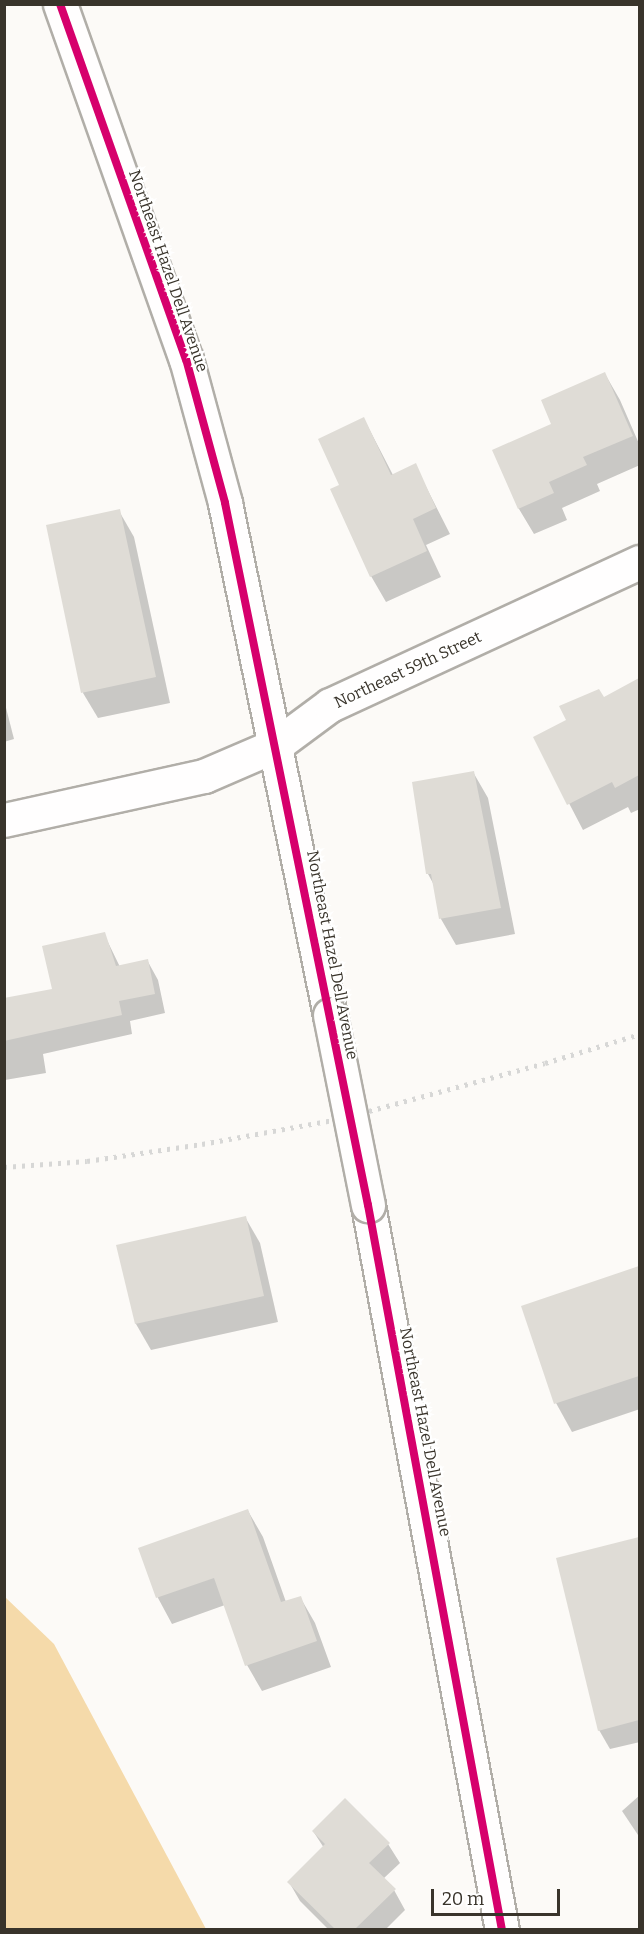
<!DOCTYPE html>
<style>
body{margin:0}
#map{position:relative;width:644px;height:1934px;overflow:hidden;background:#fcfaf7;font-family:Bitter,serif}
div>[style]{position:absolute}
.forest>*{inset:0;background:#f5daaa}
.shadow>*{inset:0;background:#0003}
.building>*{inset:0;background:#dfdcd6}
.roads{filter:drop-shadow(2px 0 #b1aea8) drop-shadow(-2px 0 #b1aea8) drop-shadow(0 2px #b1aea8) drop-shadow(0 -2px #b1aea8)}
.minor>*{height:33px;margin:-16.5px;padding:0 16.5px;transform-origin:16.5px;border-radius:16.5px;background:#fffefe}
.tertiary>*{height:33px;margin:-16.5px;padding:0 16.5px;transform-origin:16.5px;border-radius:16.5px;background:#fffefe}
.rail>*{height:4.5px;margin-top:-2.25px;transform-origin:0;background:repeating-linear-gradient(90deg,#d7d7d6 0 3px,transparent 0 9px)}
.bridges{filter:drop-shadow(2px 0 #b1aea8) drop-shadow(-2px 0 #b1aea8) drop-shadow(0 2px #b1aea8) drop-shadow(0 -2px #b1aea8)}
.tertiary-bridge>*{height:33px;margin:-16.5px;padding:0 16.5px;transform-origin:16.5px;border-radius:16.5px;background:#fffefe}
.cycleway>*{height:8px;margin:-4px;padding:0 4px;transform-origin:4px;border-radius:4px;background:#d6006c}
span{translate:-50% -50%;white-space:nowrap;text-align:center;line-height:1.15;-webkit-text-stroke:4.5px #fff;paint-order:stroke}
.street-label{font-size:16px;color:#39342b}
.frame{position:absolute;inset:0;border:6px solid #39342b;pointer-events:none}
.scale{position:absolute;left:431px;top:1889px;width:129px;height:27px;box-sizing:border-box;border:3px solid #39342b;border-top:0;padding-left:8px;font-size:18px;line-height:21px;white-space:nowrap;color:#39342b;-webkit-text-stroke:4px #fff;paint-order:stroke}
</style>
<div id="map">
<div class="forest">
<div style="clip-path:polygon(5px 1597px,54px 1644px,206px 1929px,5px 1929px)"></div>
</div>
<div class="shadow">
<div style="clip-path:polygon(605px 374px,620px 400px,640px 446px,640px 465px,597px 484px,600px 491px,562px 508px,567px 520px,534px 534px,519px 509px,494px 451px,553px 425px)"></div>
<div style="clip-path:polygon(364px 419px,393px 475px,415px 465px,450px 534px,426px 545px,441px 577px,386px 602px,371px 576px,332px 490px,341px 485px)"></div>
<div style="clip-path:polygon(119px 511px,134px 537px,170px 703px,98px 718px,83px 693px)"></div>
<div style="clip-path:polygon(640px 680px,640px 809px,631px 813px,628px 807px,583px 830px,535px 738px)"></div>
<div style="clip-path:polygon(4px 700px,14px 739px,4px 742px)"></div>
<div style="clip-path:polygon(473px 772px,488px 798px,515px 934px,456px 945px,441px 919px,434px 885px,428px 874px)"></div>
<div style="clip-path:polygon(104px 934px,120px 967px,147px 960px,158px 980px,165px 1013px,130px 1021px,132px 1034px,43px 1054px,46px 1073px,5px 1080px,4px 999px,54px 990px)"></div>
<div style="clip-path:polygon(245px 1217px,260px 1243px,278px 1322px,151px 1350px,136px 1324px,118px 1246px)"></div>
<div style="clip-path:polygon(640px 1267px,640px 1409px,572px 1432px,556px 1403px,523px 1307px)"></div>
<div style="clip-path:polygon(248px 1511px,263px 1537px,286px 1602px,300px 1597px,315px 1623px,331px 1667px,262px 1691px,247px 1665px,225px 1605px,172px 1624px,158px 1598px,140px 1549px)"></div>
<div style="clip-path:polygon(640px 1539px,640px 1742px,610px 1749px,599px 1730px,557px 1559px)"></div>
<div style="clip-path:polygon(640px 1795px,640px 1838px,622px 1811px)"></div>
<div style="clip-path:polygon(313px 1831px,388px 1844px,400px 1863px,383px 1879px,394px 1890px,405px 1910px,385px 1930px,329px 1930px,300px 1901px,289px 1882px,324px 1848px)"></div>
</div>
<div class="building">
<div style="clip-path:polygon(605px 372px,633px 436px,583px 457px,587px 465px,549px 482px,554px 493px,518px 509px,492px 450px,551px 424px,541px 400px)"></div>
<div style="clip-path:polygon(364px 417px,391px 475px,416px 463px,436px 508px,413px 519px,427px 551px,370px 577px,330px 489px,339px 485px,318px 439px)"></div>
<div style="clip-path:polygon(120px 509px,156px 677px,81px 693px,46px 525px)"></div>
<div style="clip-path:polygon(639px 678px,639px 775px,615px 788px,612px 782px,567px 805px,533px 737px,566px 720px,559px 706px,599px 689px,604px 697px)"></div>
<div style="clip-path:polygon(474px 771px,501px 908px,439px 919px,431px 874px,426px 874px,412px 782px)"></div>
<div style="clip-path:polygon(105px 932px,116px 966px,148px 959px,155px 994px,119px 1001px,122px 1015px,4px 1041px,4px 998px,52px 989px,42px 946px)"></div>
<div style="clip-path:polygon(246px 1216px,264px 1296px,135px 1324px,116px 1245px)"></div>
<div style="clip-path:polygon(639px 1266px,639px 1376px,554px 1404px,521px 1306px)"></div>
<div style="clip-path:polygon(248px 1509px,281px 1602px,301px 1596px,317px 1641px,245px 1666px,214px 1578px,156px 1598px,138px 1548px)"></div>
<div style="clip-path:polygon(639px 1537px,639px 1720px,598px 1731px,556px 1558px)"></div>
<div style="clip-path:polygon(345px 1798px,390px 1843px,369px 1863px,396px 1889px,355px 1929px,335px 1929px,287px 1882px,325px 1844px,312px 1831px)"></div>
</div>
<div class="roads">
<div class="minor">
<div style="left:4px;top:820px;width:205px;rotate:-12.4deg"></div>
<div style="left:204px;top:776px;width:78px;rotate:-23.3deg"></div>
<div style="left:276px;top:745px;width:67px;rotate:-36.5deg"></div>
<div style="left:330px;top:705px;width:341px;rotate:-24.8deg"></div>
</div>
<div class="tertiary">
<div style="left:60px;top:4px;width:377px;rotate:70.5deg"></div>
<div style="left:186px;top:359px;width:149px;rotate:74.8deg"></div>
<div style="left:225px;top:503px;width:523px;rotate:78.41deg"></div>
<div style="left:368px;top:1205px;width:737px;rotate:79.53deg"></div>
</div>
</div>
<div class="rail">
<div style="left:4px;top:1167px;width:83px;rotate:-4.1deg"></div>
<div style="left:87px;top:1161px;width:116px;rotate:-8.4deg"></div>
<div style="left:202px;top:1144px;width:143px;rotate:-10.4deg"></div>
<div style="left:343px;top:1118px;width:209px;rotate:-15.2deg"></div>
<div style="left:545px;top:1063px;width:99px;rotate:-17deg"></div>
</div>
<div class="bridges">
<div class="tertiary-bridge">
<div style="left:330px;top:1015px;width:194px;rotate:78.7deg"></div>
</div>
</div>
<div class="cycleway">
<div style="left:60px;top:4px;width:377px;rotate:70.5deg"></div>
<div style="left:186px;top:359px;width:149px;rotate:74.8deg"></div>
<div style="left:225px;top:503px;width:716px;rotate:78.49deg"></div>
<div style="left:368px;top:1205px;width:737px;rotate:79.53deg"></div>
</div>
<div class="street-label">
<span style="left:168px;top:271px;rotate:71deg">Northeast Hazel Dell Avenue</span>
<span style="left:408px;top:670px;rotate:-25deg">Northeast 59th Street</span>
<span style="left:332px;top:955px;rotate:79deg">Northeast Hazel Dell Avenue</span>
<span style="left:425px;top:1432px;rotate:79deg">Northeast Hazel Dell Avenue</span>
</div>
<div class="frame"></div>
<div class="scale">20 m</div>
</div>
